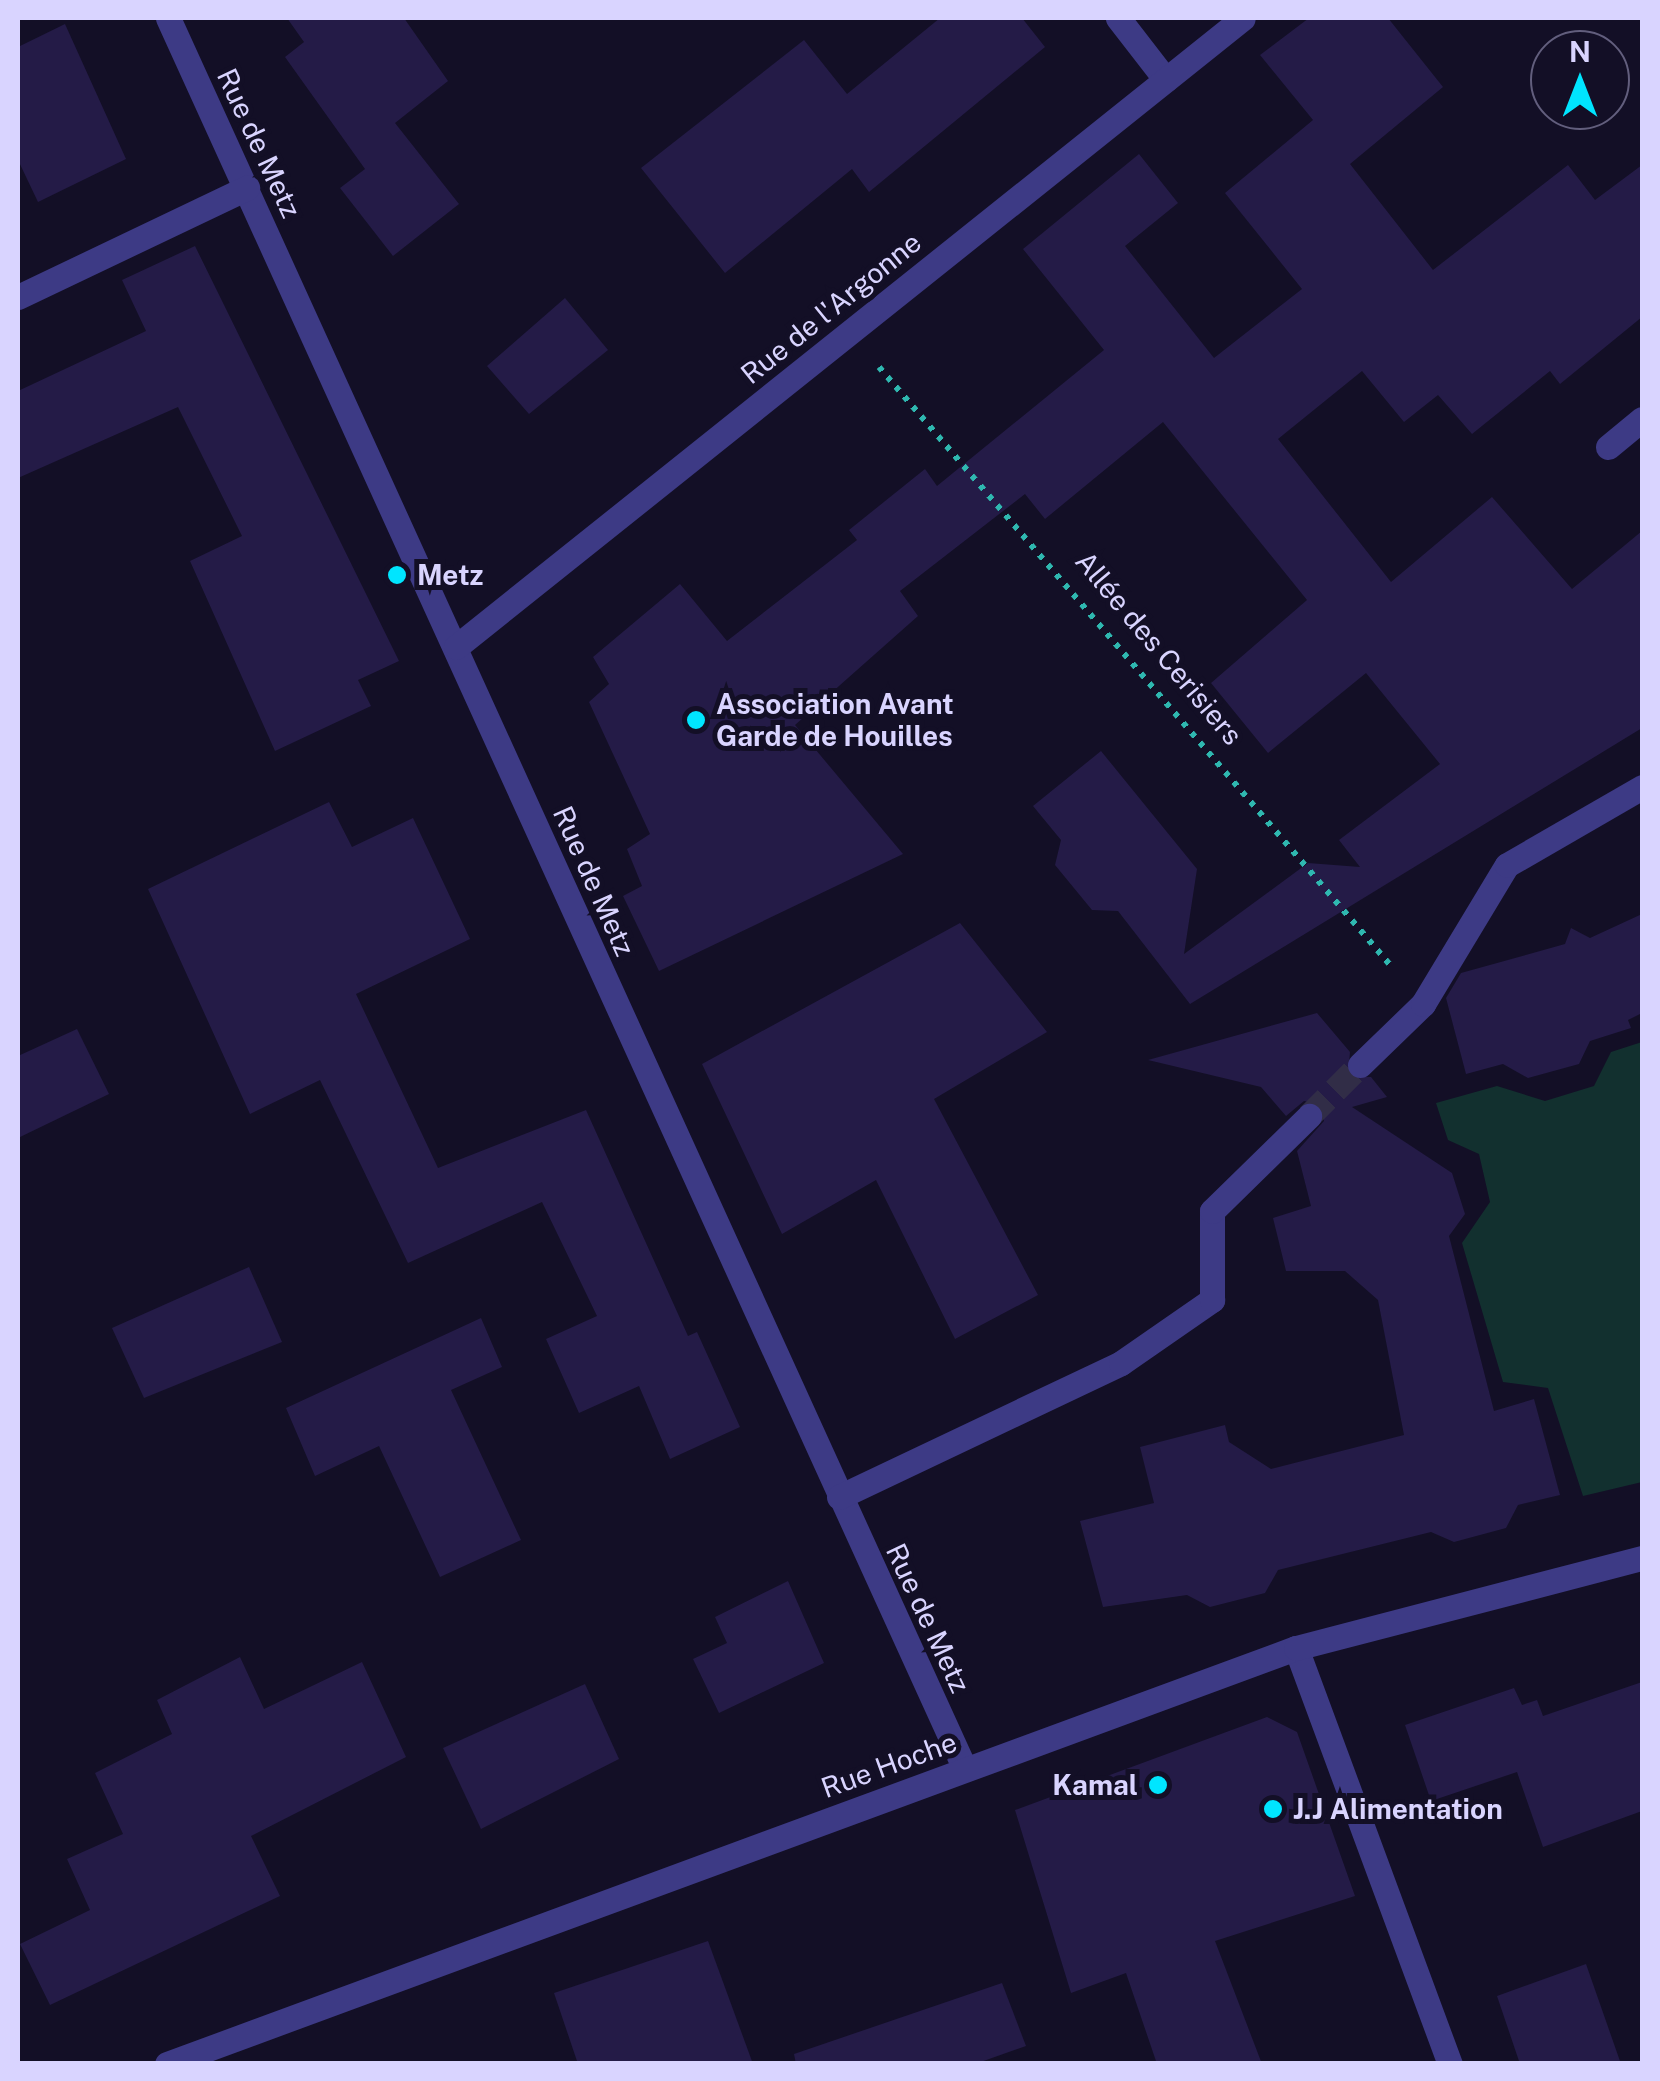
<!DOCTYPE html>
<meta charset="utf-8">
<style>
body{margin:0}
#map{position:relative;width:1660px;height:2081px;overflow:hidden;background:#130f26;font-family:"Public Sans",sans-serif}
div>[style]{position:absolute}
.green>*{inset:0;background:#12302f}
.building>*{inset:0;background:#241b47}
.minor-tunnel>*{height:25px;margin-top:-12.5px;transform-origin:0;background:repeating-linear-gradient(90deg,#312d47 0 25px,transparent 0 37px)}
.path>*{height:6px;margin-top:-3px;transform-origin:0;background:repeating-linear-gradient(90deg,#2fb8b0 0 5px,transparent 0 13px)}
.minor>*{height:25px;margin:-12.5px;padding:0 12.5px;transform-origin:12.5px;border-radius:12.5px;background:#3d3a85}
.dots>*{width:28px;height:28px;translate:-50% -50%;box-sizing:border-box;border:5px solid #130f26;border-radius:50%}
span{translate:-50% -50%;white-space:nowrap;text-align:center;line-height:1.15;-webkit-text-stroke:10px #130f26;paint-order:stroke}
.street-label{font-size:28px;color:#d9d4ff}
.poi-label{font-size:28px;color:#d9d4ff;font-weight:700}
.left{translate:0 -50%;text-align:left}
.right{translate:-100% -50%;text-align:right}
.frame{position:absolute;inset:0;border:20px solid #d9d4ff;pointer-events:none}
.north{position:absolute;left:1530px;top:30px;width:100px;height:100px;box-sizing:border-box;background:#130f26;border:2px solid #625e7d;border-radius:50%;rotate:0deg;font-size:28px;font-weight:700;line-height:40px;text-align:center;color:#d9d4ff}
.north::after{content:'';display:block;margin:auto;width:35px;height:45px;background:#00e5ff;clip-path:polygon(50% 0,100% 100%,50% 72%,0 100%)}
</style>
<div id="map">
<div class="green">
<div style="clip-path:polygon(1642px 1042px,1642px 1482px,1583px 1496px,1548px 1388px,1503px 1382px,1462px 1243px,1490px 1202px,1479px 1154px,1448px 1140px,1436px 1103px,1497px 1086px,1545px 1101px,1594px 1086px,1611px 1052px)"></div>
</div>
<div class="building">
<div style="clip-path:polygon(287px 18px,404px 18px,448px 81px,395px 123px,459px 204px,393px 256px,340px 188px,365px 169px,285px 57px,304px 42px)"></div>
<div style="clip-path:polygon(940px 18px,1022px 18px,1045px 47px,869px 192px,852px 169px,725px 273px,641px 168px,804px 40px,847px 94px)"></div>
<div style="clip-path:polygon(1309px 18px,1388px 18px,1443px 87px,1350px 164px,1433px 270px,1568px 165px,1595px 200px,1642px 165px,1642px 317px,1560px 384px,1550px 371px,1472px 434px,1438px 395px,1404px 422px,1362px 371px,1278px 439px,1391px 582px,1492px 497px,1572px 589px,1642px 531px,1642px 728px,1190px 1004px,1118px 911px,1092px 910px,1055px 865px,1061px 840px,1033px 806px,1101px 751px,1197px 869px,1184px 954px,1308px 863px,1360px 867px,1339px 840px,1440px 764px,1366px 673px,1268px 753px,1211px 683px,1307px 600px,1163px 422px,1045px 519px,1025px 494px,900px 591px,918px 616px,795px 725px,903px 854px,659px 971px,623px 896px,642px 886px,627px 849px,650px 834px,589px 702px,609px 684px,593px 657px,680px 584px,727px 641px,857px 540px,849px 530px,925px 469px,937px 486px,1104px 350px,1023px 249px,1139px 154px,1178px 203px,1125px 246px,1214px 358px,1302px 289px,1225px 193px,1313px 120px,1260px 55px)"></div>
<div style="clip-path:polygon(65px 24px,126px 159px,38px 202px,18px 160px,18px 47px)"></div>
<div style="clip-path:polygon(195px 246px,399px 661px,358px 680px,371px 706px,275px 751px,190px 561px,242px 536px,178px 407px,18px 478px,18px 391px,146px 331px,122px 280px)"></div>
<div style="clip-path:polygon(565px 298px,608px 350px,529px 414px,487px 366px)"></div>
<div style="clip-path:polygon(329px 802px,352px 847px,413px 818px,470px 939px,356px 994px,438px 1168px,586px 1110px,688px 1336px,697px 1332px,740px 1427px,670px 1459px,639px 1386px,579px 1413px,546px 1339px,597px 1316px,542px 1202px,408px 1263px,320px 1080px,250px 1114px,148px 889px)"></div>
<div style="clip-path:polygon(1642px 914px,1642px 1013px,1628px 1020px,1631px 1028px,1590px 1041px,1579px 1064px,1528px 1078px,1503px 1064px,1466px 1074px,1446px 998px,1461px 973px,1565px 944px,1571px 928px,1590px 938px)"></div>
<div style="clip-path:polygon(960px 923px,1047px 1032px,934px 1099px,1038px 1295px,955px 1339px,876px 1180px,782px 1234px,702px 1064px)"></div>
<div style="clip-path:polygon(1317px 1013px,1350px 1052px,1348px 1076px,1371px 1077px,1387px 1097px,1352px 1107px,1452px 1173px,1465px 1214px,1449px 1236px,1494px 1411px,1534px 1399px,1560px 1495px,1518px 1505px,1506px 1528px,1454px 1542px,1431px 1532px,1278px 1570px,1265px 1593px,1210px 1607px,1187px 1595px,1103px 1607px,1080px 1521px,1154px 1503px,1140px 1447px,1225px 1425px,1229px 1442px,1271px 1469px,1404px 1435px,1378px 1300px,1345px 1271px,1286px 1271px,1273px 1218px,1311px 1206px,1297px 1151px,1324px 1121px,1321px 1105px,1304px 1101px,1286px 1116px,1261px 1087px,1148px 1060px)"></div>
<div style="clip-path:polygon(77px 1029px,109px 1094px,18px 1138px,18px 1056px)"></div>
<div style="clip-path:polygon(249px 1267px,282px 1342px,144px 1398px,112px 1328px)"></div>
<div style="clip-path:polygon(481px 1318px,502px 1367px,451px 1390px,521px 1540px,440px 1577px,379px 1446px,315px 1476px,286px 1408px)"></div>
<div style="clip-path:polygon(788px 1581px,824px 1663px,719px 1713px,693px 1659px,727px 1643px,715px 1617px)"></div>
<div style="clip-path:polygon(240px 1657px,264px 1709px,362px 1662px,406px 1757px,251px 1836px,280px 1896px,50px 2005px,20px 1944px,90px 1910px,67px 1859px,123px 1834px,95px 1773px,172px 1734px,157px 1700px)"></div>
<div style="clip-path:polygon(1642px 1682px,1642px 1811px,1543px 1847px,1517px 1772px,1431px 1801px,1405px 1725px,1514px 1688px,1522px 1705px,1537px 1700px,1543px 1716px)"></div>
<div style="clip-path:polygon(585px 1684px,619px 1759px,481px 1829px,443px 1748px)"></div>
<div style="clip-path:polygon(1267px 1717px,1297px 1732px,1355px 1896px,1215px 1941px,1262px 2064px,1157px 2064px,1126px 1973px,1071px 1993px,1015px 1810px)"></div>
<div style="clip-path:polygon(708px 1941px,753px 2064px,578px 2064px,554px 1993px)"></div>
<div style="clip-path:polygon(1586px 1964px,1621px 2064px,1520px 2064px,1497px 1996px)"></div>
<div style="clip-path:polygon(1002px 1983px,1026px 2046px,975px 2064px,796px 2064px,794px 2054px)"></div>
</div>
<div class="minor-tunnel">
<div style="left:1309px;top:1116px;width:72px;rotate:-45deg"></div>
</div>
<div class="path">
<div style="left:879px;top:367px;width:788px;rotate:49.48deg"></div>
</div>
<div class="minor">
<div style="left:168px;top:18px;width:1924px;rotate:65.53deg"></div>
<div style="left:1118px;top:18px;width:78px;rotate:52.3deg"></div>
<div style="left:18px;top:297px;width:254px;rotate:-25.5deg"></div>
<div style="left:1608px;top:447px;width:44px;rotate:-39.5deg"></div>
<div style="left:456px;top:647px;width:1007px;rotate:-38.63deg"></div>
<div style="left:1360px;top:1065px;width:88px;rotate:-44.1deg"></div>
<div style="left:1423px;top:1004px;width:162px;rotate:-58.9deg"></div>
<div style="left:1507px;top:865px;width:156px;rotate:-30deg"></div>
<div style="left:839px;top:1497px;width:312px;rotate:-25.4deg"></div>
<div style="left:1121px;top:1363px;width:111px;rotate:-34.7deg"></div>
<div style="left:1212px;top:1300px;width:89px;rotate:-90deg"></div>
<div style="left:1212px;top:1211px;width:136px;rotate:-44.4deg"></div>
<div style="left:1296px;top:1648px;width:444px;rotate:69.7deg"></div>
<div style="left:167px;top:2064px;width:1203px;rotate:-20.23deg"></div>
<div style="left:1296px;top:1648px;width:358px;rotate:-14.6deg"></div>
</div>
<div class="dots">
<div style="left:397px;top:575px;background:#00e5ff"></div>
<div style="left:696px;top:720px;background:#00e5ff"></div>
<div style="left:1158px;top:1785px;background:#00e5ff"></div>
<div style="left:1273px;top:1809px;background:#00e5ff"></div>
</div>
<div class="street-label">
<span style="left:259px;top:143px;rotate:65deg">Rue de Metz</span>
<span style="left:831px;top:308px;rotate:-39deg">Rue de l'Argonne</span>
<span style="left:1159px;top:648px;rotate:50deg">Allée des Cerisiers</span>
<span style="left:594px;top:881px;rotate:66deg">Rue de Metz</span>
<span style="left:928px;top:1618px;rotate:65deg">Rue de Metz</span>
<span style="left:889px;top:1765px;rotate:-20deg">Rue Hoche</span>
</div>
<div class="poi-label">
<span class="left" style="left:417px;top:575px">Metz</span>
<span class="left" style="left:716px;top:720px">Association Avant<br>Garde de Houilles</span>
<span class="right" style="left:1138px;top:1785px">Kamal</span>
<span class="left" style="left:1293px;top:1809px">J.J Alimentation</span>
</div>
<div class="frame"></div>
<div class="north">N</div>
</div>
